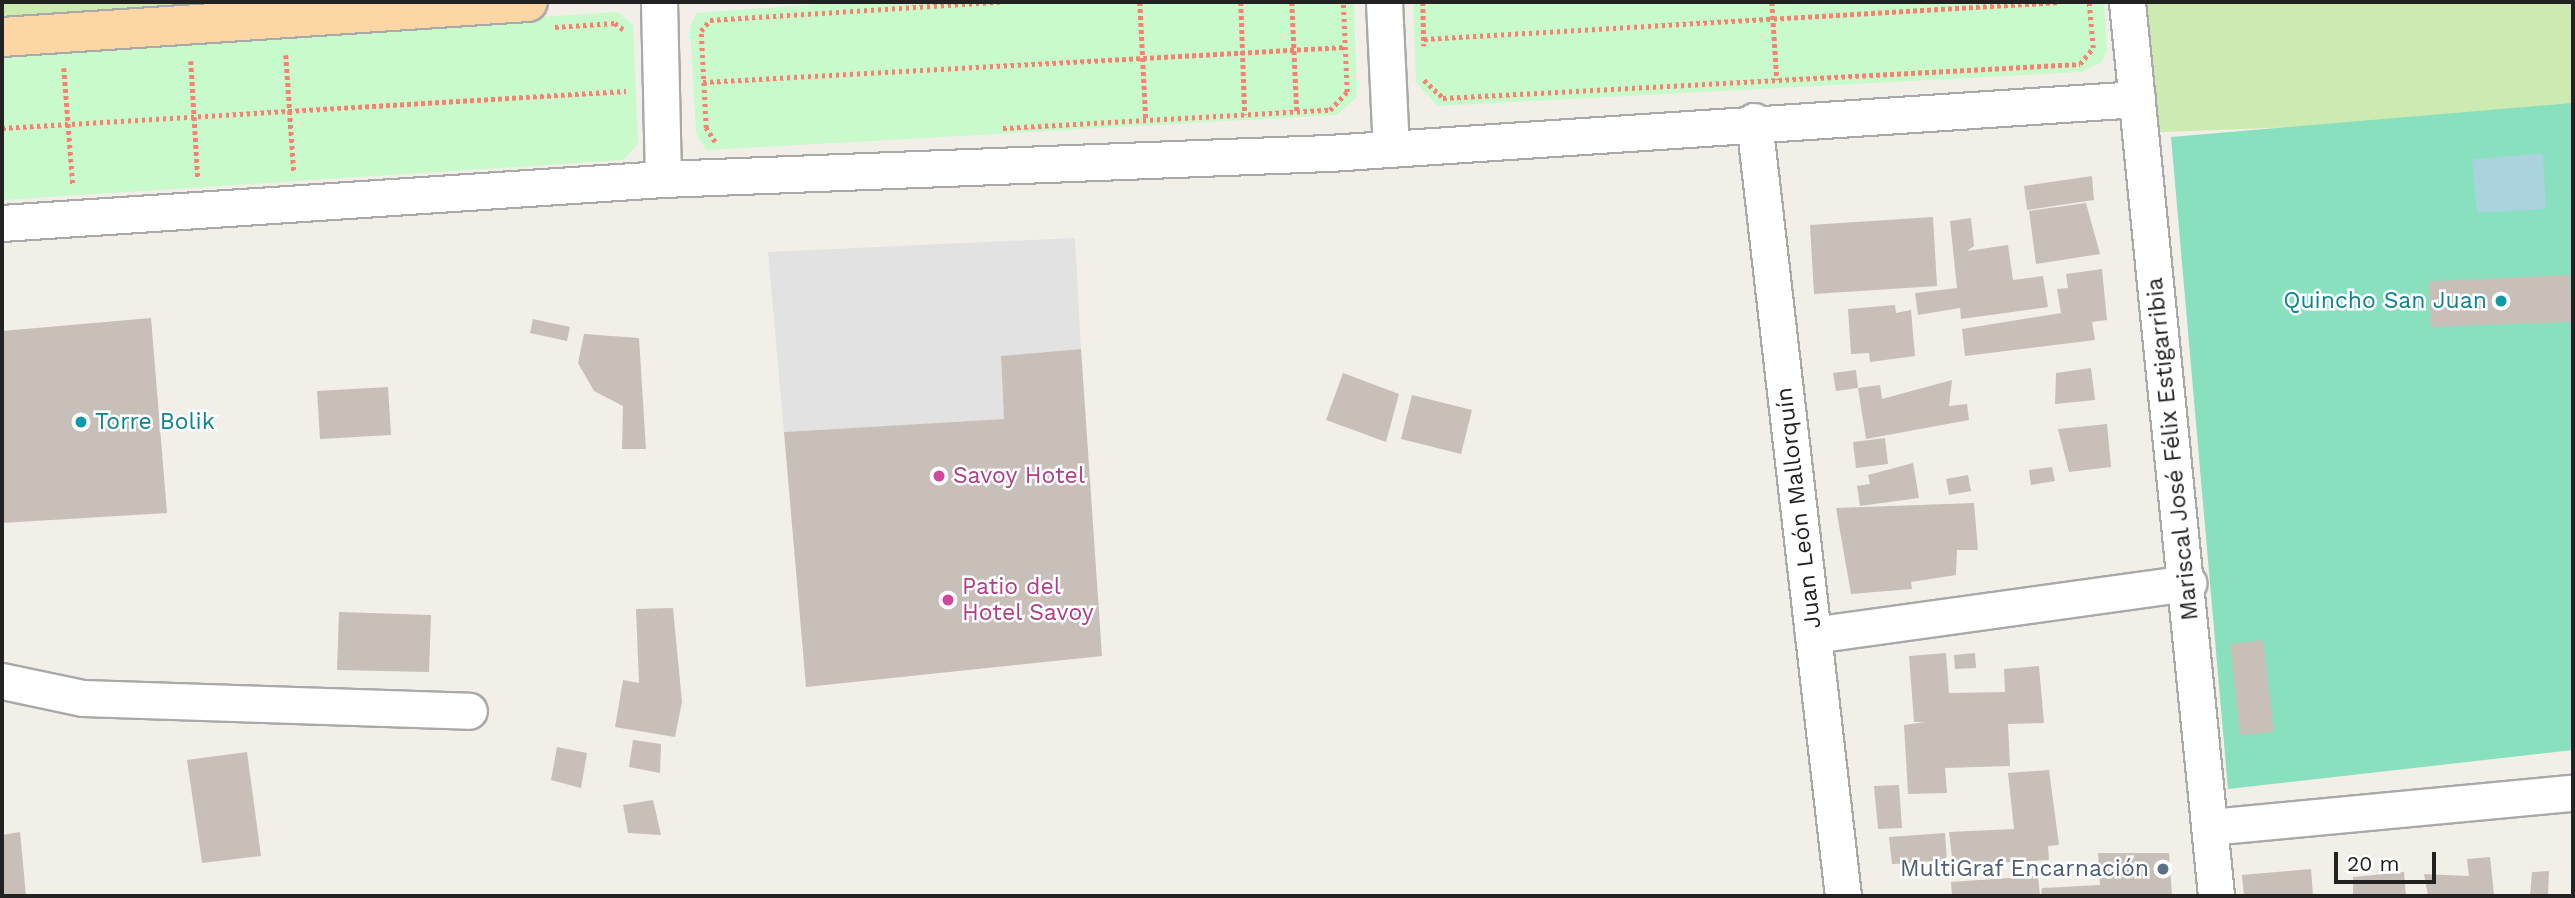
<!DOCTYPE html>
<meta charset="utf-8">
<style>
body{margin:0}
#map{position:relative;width:2575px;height:898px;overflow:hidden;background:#f2efe9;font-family:"Work Sans",sans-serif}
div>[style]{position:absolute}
.grass>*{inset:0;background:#cdebb0}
.park>*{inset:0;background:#c8facc}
.pitch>*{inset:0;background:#88e0be}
.parking>*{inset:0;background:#e2e2e2}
.water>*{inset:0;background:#aad3df}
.building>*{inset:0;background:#c7bfb8}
.path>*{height:4.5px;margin-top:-2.25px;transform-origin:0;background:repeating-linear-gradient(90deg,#fa8072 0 3.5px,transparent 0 7px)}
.roads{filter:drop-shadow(2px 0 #a9a9a9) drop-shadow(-2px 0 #a9a9a9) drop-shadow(0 2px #a9a9a9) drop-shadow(0 -2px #a9a9a9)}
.minor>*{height:35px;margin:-17.5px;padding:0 17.5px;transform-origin:17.5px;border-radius:17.5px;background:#fff}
.major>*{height:38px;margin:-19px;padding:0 19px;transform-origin:19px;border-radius:19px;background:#fcd6a4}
.dots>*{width:19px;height:19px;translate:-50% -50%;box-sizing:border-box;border:4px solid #fff;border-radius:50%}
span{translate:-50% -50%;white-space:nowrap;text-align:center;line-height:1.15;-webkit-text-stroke:5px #fff;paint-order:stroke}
.culture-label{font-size:23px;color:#0d838f}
.right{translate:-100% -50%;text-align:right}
.left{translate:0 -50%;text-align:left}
.street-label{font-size:23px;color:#222}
.hotel-label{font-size:23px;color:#b23c85}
.service-label{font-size:23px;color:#4e5e75}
.frame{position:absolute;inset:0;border:4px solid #222;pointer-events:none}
.scale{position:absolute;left:2334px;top:852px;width:102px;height:32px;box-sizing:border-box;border:4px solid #222;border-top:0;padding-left:9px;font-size:21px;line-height:24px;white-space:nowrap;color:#222;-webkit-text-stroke:5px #fff;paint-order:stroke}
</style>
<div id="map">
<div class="grass">
<div style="clip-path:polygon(2px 2px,287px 2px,2px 24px)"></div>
<div style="clip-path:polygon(2127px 2px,2573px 2px,2573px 116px,2140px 133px)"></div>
</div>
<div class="park">
<div style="clip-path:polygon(845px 2px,1354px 2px,1357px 97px,1337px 115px,706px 150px,696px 133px,690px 26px,697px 13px)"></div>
<div style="clip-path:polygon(1413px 2px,2104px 2px,2107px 50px,2102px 62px,2081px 72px,1438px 106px,1416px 83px)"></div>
<div style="clip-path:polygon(618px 12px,633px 25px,638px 144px,623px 160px,2px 200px,2px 53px)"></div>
</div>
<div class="pitch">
<div style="clip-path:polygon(2573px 103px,2573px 750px,2228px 789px,2171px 137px)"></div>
</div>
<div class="parking">
<div style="clip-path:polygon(1075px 238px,1081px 349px,1001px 356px,1004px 419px,784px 432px,768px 252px)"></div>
</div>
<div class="water">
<div style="clip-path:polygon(2543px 154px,2546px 209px,2477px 213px,2472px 159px)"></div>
</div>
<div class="building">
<div style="clip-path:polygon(2092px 176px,2094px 200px,2027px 210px,2024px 186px)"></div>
<div style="clip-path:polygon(2086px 203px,2100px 254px,2036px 264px,2029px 211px)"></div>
<div style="clip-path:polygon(1933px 217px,1937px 286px,1814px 294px,1810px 225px)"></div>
<div style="clip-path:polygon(1971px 218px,1974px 246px,1967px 251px,2008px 245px,2013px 280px,2043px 276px,2048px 307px,1961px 319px,1960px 308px,1918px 315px,1915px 293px,1957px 288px,1950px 221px)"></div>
<div style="clip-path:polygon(2102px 269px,2107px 320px,2092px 322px,2095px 340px,1965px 356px,1962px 329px,2061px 313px,2057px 289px,2068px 288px,2066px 274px)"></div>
<div style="clip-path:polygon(2570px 275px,2572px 322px,2431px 327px,2429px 281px)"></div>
<div style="clip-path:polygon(1895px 305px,1896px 313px,1911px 310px,1915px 356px,1870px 362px,1869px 353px,1851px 354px,1848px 309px)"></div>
<div style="clip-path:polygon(151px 318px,167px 513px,2px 523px,2px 331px)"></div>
<div style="clip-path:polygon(533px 319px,570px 327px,567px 341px,530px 333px)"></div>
<div style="clip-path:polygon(584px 334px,639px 338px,646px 449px,622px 449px,623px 406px,594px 391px,578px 363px)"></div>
<div style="clip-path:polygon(1081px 349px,1102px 656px,806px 687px,784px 432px,1004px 419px,1001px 356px)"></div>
<div style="clip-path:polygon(2091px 368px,2095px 400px,2055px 404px,2056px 373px)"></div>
<div style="clip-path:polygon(1856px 370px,1858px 388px,1836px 391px,1833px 373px)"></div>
<div style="clip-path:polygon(1343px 373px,1399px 394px,1386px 442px,1326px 420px)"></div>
<div style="clip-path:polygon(1952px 380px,1949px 406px,1967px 404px,1969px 420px,1866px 439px,1858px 388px,1880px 385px,1882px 399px)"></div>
<div style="clip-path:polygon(388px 387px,391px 435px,320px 439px,317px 391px)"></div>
<div style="clip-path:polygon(1412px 395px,1472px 410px,1461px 454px,1401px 439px)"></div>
<div style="clip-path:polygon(2107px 424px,2111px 467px,2069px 472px,2058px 429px)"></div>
<div style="clip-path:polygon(1885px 438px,1888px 464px,1856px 468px,1853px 442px)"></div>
<div style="clip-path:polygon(1913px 463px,1919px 498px,1860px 506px,1857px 486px,1870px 484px,1868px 475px)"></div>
<div style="clip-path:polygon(2052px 467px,2055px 481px,2031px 485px,2029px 470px)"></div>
<div style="clip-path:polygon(1968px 475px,1971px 491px,1949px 495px,1946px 479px)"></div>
<div style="clip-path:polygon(1974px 503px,1978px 550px,1957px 550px,1956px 575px,1911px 582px,1912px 589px,1851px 594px,1836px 508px)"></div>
<div style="clip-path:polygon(673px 608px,682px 702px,675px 737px,615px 727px,623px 680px,639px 683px,636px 609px)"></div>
<div style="clip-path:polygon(339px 612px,431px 615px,429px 672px,337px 670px)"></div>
<div style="clip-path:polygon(2263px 640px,2274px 732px,2240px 735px,2230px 644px)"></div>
<div style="clip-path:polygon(1946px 653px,1949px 693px,2005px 692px,2004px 669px,2039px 666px,2044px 723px,2008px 724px,2010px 766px,1945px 768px,1947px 793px,1908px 794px,1904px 725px,1925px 722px,1914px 722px,1909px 656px)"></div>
<div style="clip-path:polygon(1975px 653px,1976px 668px,1955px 669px,1954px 655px)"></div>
<div style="clip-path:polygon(633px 740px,661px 744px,660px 773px,629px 767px)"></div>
<div style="clip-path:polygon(557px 747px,587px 753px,581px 788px,551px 780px)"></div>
<div style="clip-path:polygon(247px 752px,261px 856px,202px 863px,187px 760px)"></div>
<div style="clip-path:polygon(2049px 770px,2059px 845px,2048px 846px,2049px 860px,1953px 865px,1949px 832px,2014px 829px,2008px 773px)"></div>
<div style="clip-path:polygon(1899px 785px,1902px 828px,1878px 829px,1874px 786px)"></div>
<div style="clip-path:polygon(653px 800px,661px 835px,628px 833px,623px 805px)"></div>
<div style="clip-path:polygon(20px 832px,26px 896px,2px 896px,2px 835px)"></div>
<div style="clip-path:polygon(1945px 833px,1947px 861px,1892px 864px,1889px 837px)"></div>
<div style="clip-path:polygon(2098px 853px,2169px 853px,2172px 896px,2041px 896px,2042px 888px,2100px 885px)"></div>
<div style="clip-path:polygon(2490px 857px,2494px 894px,2428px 896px,2424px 874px,2469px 876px,2467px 859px)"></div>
<div style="clip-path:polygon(2311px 869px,2313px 896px,2244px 896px,2242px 875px)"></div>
<div style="clip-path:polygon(2549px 871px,2548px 896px,2530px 896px,2532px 872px)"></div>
<div style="clip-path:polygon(2404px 872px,2406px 896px,2353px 896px,2353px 877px)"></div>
<div style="clip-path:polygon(2038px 876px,2040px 896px,1952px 896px,1951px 882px)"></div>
</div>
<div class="path">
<div style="left:1140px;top:2px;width:118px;rotate:87.1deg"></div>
<div style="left:1241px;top:2px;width:113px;rotate:88deg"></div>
<div style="left:1292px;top:2px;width:110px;rotate:87.4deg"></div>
<div style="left:1423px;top:2px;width:44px;rotate:88.7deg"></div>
<div style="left:1772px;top:2px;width:78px;rotate:86.3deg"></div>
<div style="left:555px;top:27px;width:60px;rotate:-3.8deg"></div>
<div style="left:615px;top:23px;width:11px;rotate:38deg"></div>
<div style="left:1424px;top:39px;width:636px;rotate:-3.33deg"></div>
<div style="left:286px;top:55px;width:117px;rotate:86.1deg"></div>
<div style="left:191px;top:61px;width:117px;rotate:86.6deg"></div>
<div style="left:64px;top:68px;width:117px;rotate:85.6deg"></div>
<div style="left:1424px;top:80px;width:26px;rotate:43deg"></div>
<div style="left:1443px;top:98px;width:638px;rotate:-3.06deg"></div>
<div style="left:2080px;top:64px;width:21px;rotate:-51deg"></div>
<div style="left:2093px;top:48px;width:46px;rotate:-95deg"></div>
<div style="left:703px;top:82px;width:643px;rotate:-3.12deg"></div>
<div style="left:2px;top:128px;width:625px;rotate:-3.39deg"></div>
<div style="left:1003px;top:128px;width:327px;rotate:-3.2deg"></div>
<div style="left:1330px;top:110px;width:25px;rotate:-47deg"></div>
<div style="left:1347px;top:92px;width:90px;rotate:-92.5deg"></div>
<div style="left:715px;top:142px;width:17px;rotate:-123deg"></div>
<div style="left:706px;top:128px;width:97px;rotate:-93deg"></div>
<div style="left:701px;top:31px;width:14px;rotate:-51deg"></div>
<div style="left:710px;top:20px;width:290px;rotate:-3.6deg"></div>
</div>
<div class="roads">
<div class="minor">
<div style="left:659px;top:2px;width:177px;rotate:88.7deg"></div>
<div style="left:1384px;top:2px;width:147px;rotate:87.3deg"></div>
<div style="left:2127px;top:2px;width:898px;rotate:84.31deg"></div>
<div style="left:1754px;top:121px;width:780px;rotate:83.45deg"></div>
<div style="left:2px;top:223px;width:662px;rotate:-3.81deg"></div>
<div style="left:663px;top:179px;width:667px;rotate:-2.24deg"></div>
<div style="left:1329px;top:153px;width:810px;rotate:-3.82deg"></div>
<div style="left:1813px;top:635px;width:379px;rotate:-7.9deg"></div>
<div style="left:2px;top:681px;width:83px;rotate:11.9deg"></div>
<div style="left:83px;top:698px;width:386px;rotate:1.9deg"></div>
<div style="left:2210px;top:827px;width:365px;rotate:-5.4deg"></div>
</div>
<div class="major">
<div style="left:2px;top:37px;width:527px;rotate:-3.81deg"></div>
</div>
</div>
<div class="dots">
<div style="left:2501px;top:301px;background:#0f9aa8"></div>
<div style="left:81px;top:422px;background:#0f9aa8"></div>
<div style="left:939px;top:476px;background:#d1479c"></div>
<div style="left:948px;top:600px;background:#d1479c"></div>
<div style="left:2163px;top:869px;background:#5c6f8a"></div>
</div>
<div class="culture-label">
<span class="right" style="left:2487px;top:301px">Quincho San Juan</span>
<span class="left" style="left:95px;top:422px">Torre Bolik</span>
</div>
<div class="street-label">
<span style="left:2173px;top:449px;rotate:-96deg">Mariscal José Félix Estigarribia</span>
<span style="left:1799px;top:508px;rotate:-97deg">Juan León Mallorquín</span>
</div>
<div class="hotel-label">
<span class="left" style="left:953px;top:476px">Savoy Hotel</span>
<span class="left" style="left:962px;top:600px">Patio del<br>Hotel Savoy</span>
</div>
<div class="service-label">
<span class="right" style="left:2149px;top:869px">MultiGraf Encarnación</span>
</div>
<div class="frame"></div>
<div class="scale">20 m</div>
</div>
